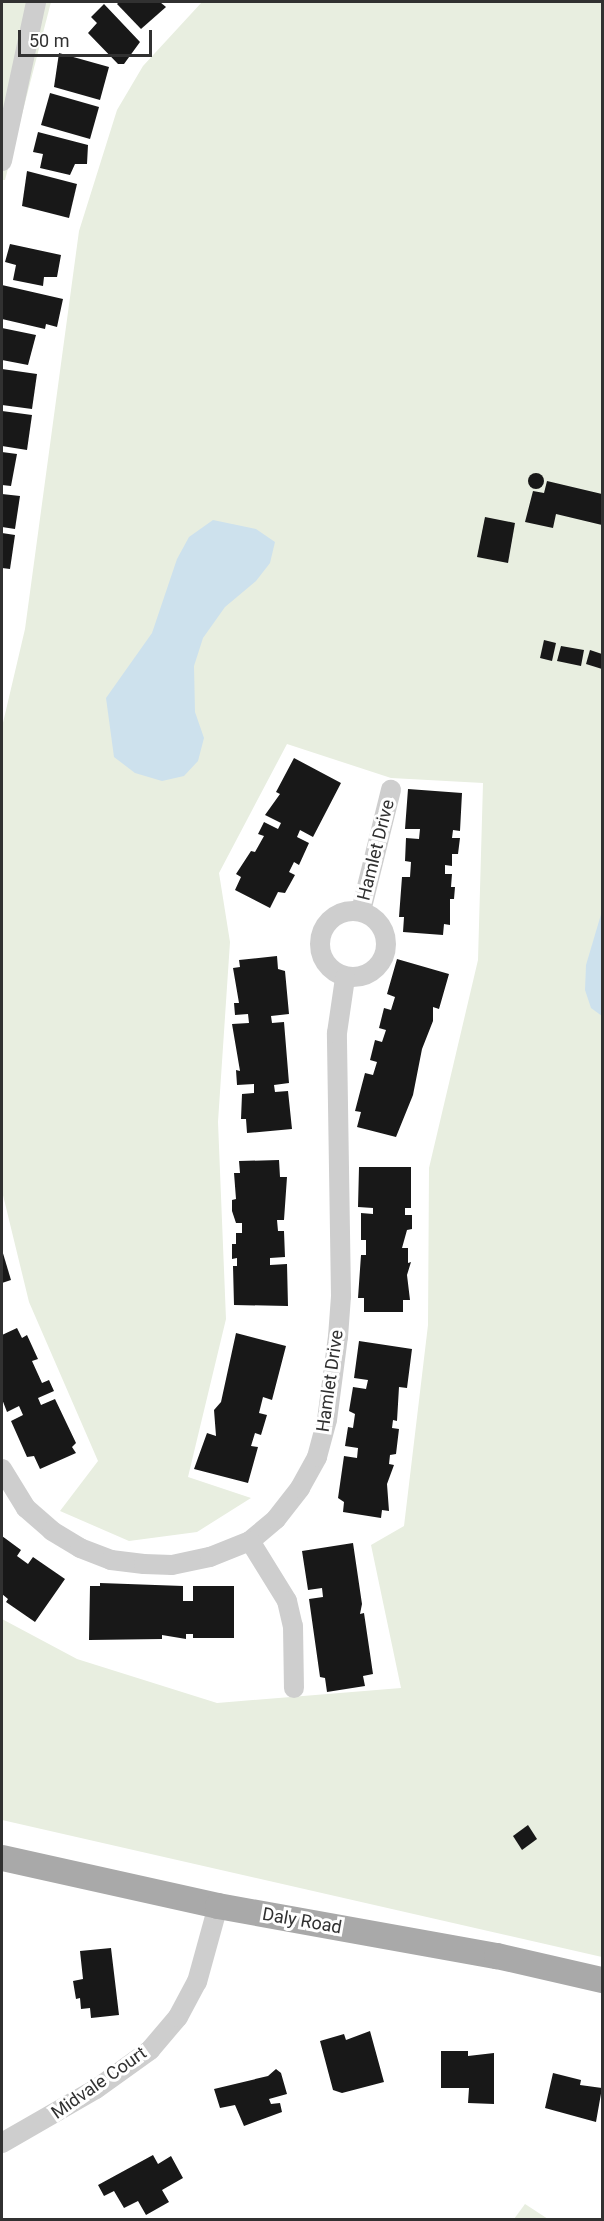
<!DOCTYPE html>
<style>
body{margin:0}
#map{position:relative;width:604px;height:2221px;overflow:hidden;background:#fff;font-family:Roboto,sans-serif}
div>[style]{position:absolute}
.green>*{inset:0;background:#e8eee0}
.water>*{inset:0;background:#cde1ed}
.building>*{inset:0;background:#181818}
.round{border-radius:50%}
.minor>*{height:20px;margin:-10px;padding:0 10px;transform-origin:10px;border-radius:10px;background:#cecece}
.minor>.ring{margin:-10px;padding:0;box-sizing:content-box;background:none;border:20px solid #cecece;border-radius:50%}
.major>*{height:26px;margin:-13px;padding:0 13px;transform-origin:13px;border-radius:13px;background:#a9a9a9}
span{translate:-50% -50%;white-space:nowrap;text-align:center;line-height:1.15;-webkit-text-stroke:6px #fff;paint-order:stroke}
.street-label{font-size:18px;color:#313131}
.frame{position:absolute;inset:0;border:3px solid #313131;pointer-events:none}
.scale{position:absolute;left:18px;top:30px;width:134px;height:27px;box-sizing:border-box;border:3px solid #313131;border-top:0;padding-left:8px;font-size:18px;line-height:21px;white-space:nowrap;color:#313131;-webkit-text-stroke:4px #fff;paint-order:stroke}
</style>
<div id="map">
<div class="green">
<div style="clip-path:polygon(2px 2px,51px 2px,5px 180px,2px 180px)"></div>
<div style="clip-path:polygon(202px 2px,602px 2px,602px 1957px,2px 1820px,2px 1619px,77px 1659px,217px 1703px,401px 1688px,371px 1545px,404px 1526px,428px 1325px,429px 1168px,478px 960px,483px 783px,391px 778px,287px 744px,219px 873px,230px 942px,218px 1122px,226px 1319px,188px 1477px,251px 1498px,197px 1532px,129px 1541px,60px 1511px,98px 1461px,29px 1302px,2px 1191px,2px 727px,25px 629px,79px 231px,117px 110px,143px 66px)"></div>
<div style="clip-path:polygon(525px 2204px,548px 2219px,514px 2219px)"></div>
</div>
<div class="water">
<div style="clip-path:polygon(213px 520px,256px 529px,275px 542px,270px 563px,256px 581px,225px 607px,203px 638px,194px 666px,195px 712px,204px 738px,198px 761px,184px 776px,162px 781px,135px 773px,114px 757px,106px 698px,152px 633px,177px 559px,189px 537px)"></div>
<div style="clip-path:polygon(602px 911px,602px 1016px,591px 1008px,585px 990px,586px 965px)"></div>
</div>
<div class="building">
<div style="clip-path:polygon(119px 2px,160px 2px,166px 7px,141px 29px,117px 4px)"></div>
<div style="clip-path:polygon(104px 4px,140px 42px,124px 64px,118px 64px,88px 33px,97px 23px,91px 17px)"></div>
<div style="clip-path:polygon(59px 53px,109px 67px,100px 100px,54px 87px)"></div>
<div style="clip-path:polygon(50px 93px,99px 107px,90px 139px,41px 125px)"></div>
<div style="clip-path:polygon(38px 132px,88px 145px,87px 164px,75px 164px,70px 175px,40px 168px,43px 154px,33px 152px)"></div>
<div style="clip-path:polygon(27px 171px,77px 184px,69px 218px,22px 206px)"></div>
<div style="clip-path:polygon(10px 244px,61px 255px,57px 277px,44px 277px,43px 286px,13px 280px,16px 265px,5px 262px)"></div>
<div style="clip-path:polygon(2px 285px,63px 299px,57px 327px,46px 324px,45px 329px,2px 319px)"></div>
<div style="clip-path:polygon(2px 328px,36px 335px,28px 365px,2px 360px)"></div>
<div style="clip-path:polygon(2px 369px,37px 374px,32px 409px,2px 405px)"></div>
<div style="clip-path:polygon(2px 411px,32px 415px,27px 450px,2px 446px)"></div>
<div style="clip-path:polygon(2px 452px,17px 454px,11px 486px,2px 485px)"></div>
<div class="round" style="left:528px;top:473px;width:16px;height:16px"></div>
<div style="clip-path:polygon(547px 481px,602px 494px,602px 525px,556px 514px,553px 528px,525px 522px,533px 491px,544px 493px)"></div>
<div style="clip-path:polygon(2px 494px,20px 496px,15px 529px,2px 527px)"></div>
<div style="clip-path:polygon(485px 517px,515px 523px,508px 563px,477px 557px)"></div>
<div style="clip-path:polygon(2px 533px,15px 535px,10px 569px,2px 568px)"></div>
<div style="clip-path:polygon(544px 640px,556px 643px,552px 661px,540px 658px)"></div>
<div style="clip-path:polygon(561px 646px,584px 650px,581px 666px,557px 661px)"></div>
<div style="clip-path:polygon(590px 650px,602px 654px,602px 669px,586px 664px)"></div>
<div style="clip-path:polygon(294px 758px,341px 783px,313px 837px,300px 830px,297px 837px,309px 843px,299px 865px,294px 862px,289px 872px,295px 875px,285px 893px,278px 892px,270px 908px,235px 890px,241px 877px,236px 874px,251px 851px,255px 852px,264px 836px,258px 834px,264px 822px,278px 829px,281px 823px,265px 815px,280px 794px,276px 792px)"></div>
<div style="clip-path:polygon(408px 789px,462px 793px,460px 831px,453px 830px,452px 838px,460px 838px,458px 854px,452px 854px,452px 866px,445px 865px,445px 874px,452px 874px,451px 887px,455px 887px,454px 899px,450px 899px,450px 925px,444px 924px,443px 935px,403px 932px,404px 917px,399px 917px,402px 877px,410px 877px,411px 862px,405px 861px,406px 838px,419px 839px,420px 829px,405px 829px)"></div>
<div style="clip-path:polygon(277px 956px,278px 969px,285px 971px,289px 1014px,271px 1016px,272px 1023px,284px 1022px,289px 1083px,274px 1085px,275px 1092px,288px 1091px,292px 1129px,247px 1133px,246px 1119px,241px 1119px,242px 1094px,254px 1093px,254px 1084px,237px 1085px,236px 1070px,240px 1071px,232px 1024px,249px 1023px,248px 1014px,235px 1015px,234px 1003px,239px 1003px,233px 968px,240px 967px,239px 960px)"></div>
<div style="clip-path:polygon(397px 959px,449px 974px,439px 1009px,433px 1007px,433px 1021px,422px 1049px,413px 1095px,396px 1137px,357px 1127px,361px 1112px,355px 1111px,365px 1073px,373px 1075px,377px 1062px,370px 1060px,375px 1040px,382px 1042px,386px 1030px,379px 1028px,384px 1008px,391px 1010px,395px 997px,387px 994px)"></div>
<div style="clip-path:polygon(279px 1160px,280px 1177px,287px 1177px,284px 1220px,277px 1220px,278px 1231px,284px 1231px,285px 1257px,270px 1258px,270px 1265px,287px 1264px,288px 1306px,234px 1305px,233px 1266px,237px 1266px,237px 1258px,232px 1259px,232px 1244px,236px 1244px,236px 1233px,242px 1233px,242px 1223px,236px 1223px,232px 1211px,232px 1200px,236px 1199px,234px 1173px,240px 1173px,239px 1161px)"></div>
<div style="clip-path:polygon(359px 1167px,411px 1167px,411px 1208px,405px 1208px,405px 1215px,412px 1215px,412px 1229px,407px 1230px,402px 1248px,408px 1248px,408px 1263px,411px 1262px,407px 1275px,410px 1300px,403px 1300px,403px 1312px,364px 1312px,364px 1298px,358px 1298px,361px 1255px,366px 1255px,366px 1240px,361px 1240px,361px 1213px,373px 1214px,373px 1208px,358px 1207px)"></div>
<div style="clip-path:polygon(2px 1250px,11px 1280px,2px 1283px)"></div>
<div style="clip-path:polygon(17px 1328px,22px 1338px,27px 1335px,38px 1359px,32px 1361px,42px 1383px,49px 1380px,54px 1391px,38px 1398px,41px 1405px,55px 1399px,76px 1443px,72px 1447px,76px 1453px,40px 1469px,34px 1456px,27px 1457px,11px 1421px,23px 1415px,19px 1406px,7px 1412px,2px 1399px,2px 1335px)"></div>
<div style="clip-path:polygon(236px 1333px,286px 1346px,272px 1400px,263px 1397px,259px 1413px,267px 1415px,261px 1435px,255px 1433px,251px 1446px,258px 1447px,248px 1483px,194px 1469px,207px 1433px,216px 1436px,214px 1410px,221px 1402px)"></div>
<div style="clip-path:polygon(359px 1341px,412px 1349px,407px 1388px,399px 1387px,397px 1421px,393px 1420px,392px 1428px,399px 1429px,396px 1454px,390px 1455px,389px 1464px,394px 1465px,387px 1484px,389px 1511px,382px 1510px,381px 1518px,343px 1512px,344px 1502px,338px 1498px,344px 1456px,357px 1458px,358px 1448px,345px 1446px,348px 1427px,353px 1428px,355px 1414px,349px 1411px,353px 1387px,366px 1389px,368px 1380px,354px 1378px)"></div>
<div style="clip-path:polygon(2px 1536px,21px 1550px,17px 1556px,28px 1564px,33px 1557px,65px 1579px,35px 1622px,6px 1602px,8px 1599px,2px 1594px)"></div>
<div style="clip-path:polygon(353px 1543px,362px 1604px,360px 1614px,364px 1613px,373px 1674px,363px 1676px,365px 1686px,327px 1692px,325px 1678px,320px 1677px,309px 1599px,323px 1597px,322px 1588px,308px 1590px,302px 1551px)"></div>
<div style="clip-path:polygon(100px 1583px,183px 1586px,183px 1601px,193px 1601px,193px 1586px,234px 1586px,234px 1638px,193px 1638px,193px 1634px,186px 1634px,186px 1639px,162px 1635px,162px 1639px,89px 1640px,90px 1586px,100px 1586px)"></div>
<div style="clip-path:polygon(528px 1825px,537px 1839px,522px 1850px,513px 1836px)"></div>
<div style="clip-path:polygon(111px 1948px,119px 2015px,91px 2018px,90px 2008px,81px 2009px,80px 1998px,76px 1999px,73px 1981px,83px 1979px,80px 1951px)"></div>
<div style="clip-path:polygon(370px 2031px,384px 2082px,342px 2093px,333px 2090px,320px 2041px,344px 2034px,346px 2040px)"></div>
<div style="clip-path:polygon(441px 2051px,468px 2051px,468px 2056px,494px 2053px,494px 2104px,468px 2103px,469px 2088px,441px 2088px)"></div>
<div style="clip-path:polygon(276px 2069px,281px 2073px,287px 2094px,269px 2099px,271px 2104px,280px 2103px,282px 2112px,244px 2126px,235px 2105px,220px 2108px,214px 2089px,268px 2076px)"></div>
<div style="clip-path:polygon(553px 2073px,581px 2080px,580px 2085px,602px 2088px,596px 2122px,545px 2108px)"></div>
<div style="clip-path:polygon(153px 2155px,158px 2164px,171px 2156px,183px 2178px,162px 2190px,169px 2202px,146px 2215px,138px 2201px,124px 2208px,114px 2191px,104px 2196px,98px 2185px)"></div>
</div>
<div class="minor">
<div style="left:2px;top:161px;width:163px;rotate:-77.9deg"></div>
<div style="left:361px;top:911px;width:125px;rotate:-76.1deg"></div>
<div class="ring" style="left:320px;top:911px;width:46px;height:46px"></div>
<div style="left:2px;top:1469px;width:46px;rotate:58.4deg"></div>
<div style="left:26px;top:1508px;width:35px;rotate:41deg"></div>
<div style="left:52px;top:1531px;width:33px;rotate:31deg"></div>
<div style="left:80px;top:1548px;width:33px;rotate:21deg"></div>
<div style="left:111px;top:1560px;width:33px;rotate:7deg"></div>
<div style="left:144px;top:1564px;width:28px;rotate:2deg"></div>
<div style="left:172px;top:1565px;width:39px;rotate:-12deg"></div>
<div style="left:210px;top:1557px;width:43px;rotate:-21.8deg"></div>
<div style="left:250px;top:1541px;width:34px;rotate:-40deg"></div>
<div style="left:276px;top:1519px;width:39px;rotate:-52deg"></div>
<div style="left:300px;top:1488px;width:35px;rotate:-61deg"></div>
<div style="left:317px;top:1457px;width:38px;rotate:-75deg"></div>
<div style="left:327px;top:1420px;width:84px;rotate:-82.5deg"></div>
<div style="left:338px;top:1337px;width:41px;rotate:-85.8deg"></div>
<div style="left:341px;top:1296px;width:263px;rotate:-90.9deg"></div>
<div style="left:337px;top:1033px;width:56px;rotate:-81.7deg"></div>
<div style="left:250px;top:1541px;width:70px;rotate:58.3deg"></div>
<div style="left:287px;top:1601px;width:26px;rotate:77deg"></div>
<div style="left:293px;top:1626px;width:62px;rotate:89.1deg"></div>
<div style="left:2px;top:2143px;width:108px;rotate:-29.9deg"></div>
<div style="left:96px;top:2089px;width:67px;rotate:-35.8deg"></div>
<div style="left:150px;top:2050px;width:43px;rotate:-49.7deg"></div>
<div style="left:178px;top:2017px;width:40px;rotate:-62deg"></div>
<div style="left:197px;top:1982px;width:79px;rotate:-74.6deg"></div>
</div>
<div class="major">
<div style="left:2px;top:1858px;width:221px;rotate:12.5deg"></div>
<div style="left:218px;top:1906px;width:283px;rotate:10.2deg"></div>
<div style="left:497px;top:1956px;width:108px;rotate:12.9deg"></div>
</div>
<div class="street-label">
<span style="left:376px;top:850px;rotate:-76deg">Hamlet Drive</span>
<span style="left:330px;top:1381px;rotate:-82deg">Hamlet Drive</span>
<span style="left:302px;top:1921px;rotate:10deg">Daly Road</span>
<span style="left:99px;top:2083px;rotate:-35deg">Midvale Court</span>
</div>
<div class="frame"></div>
<div class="scale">50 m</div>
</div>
